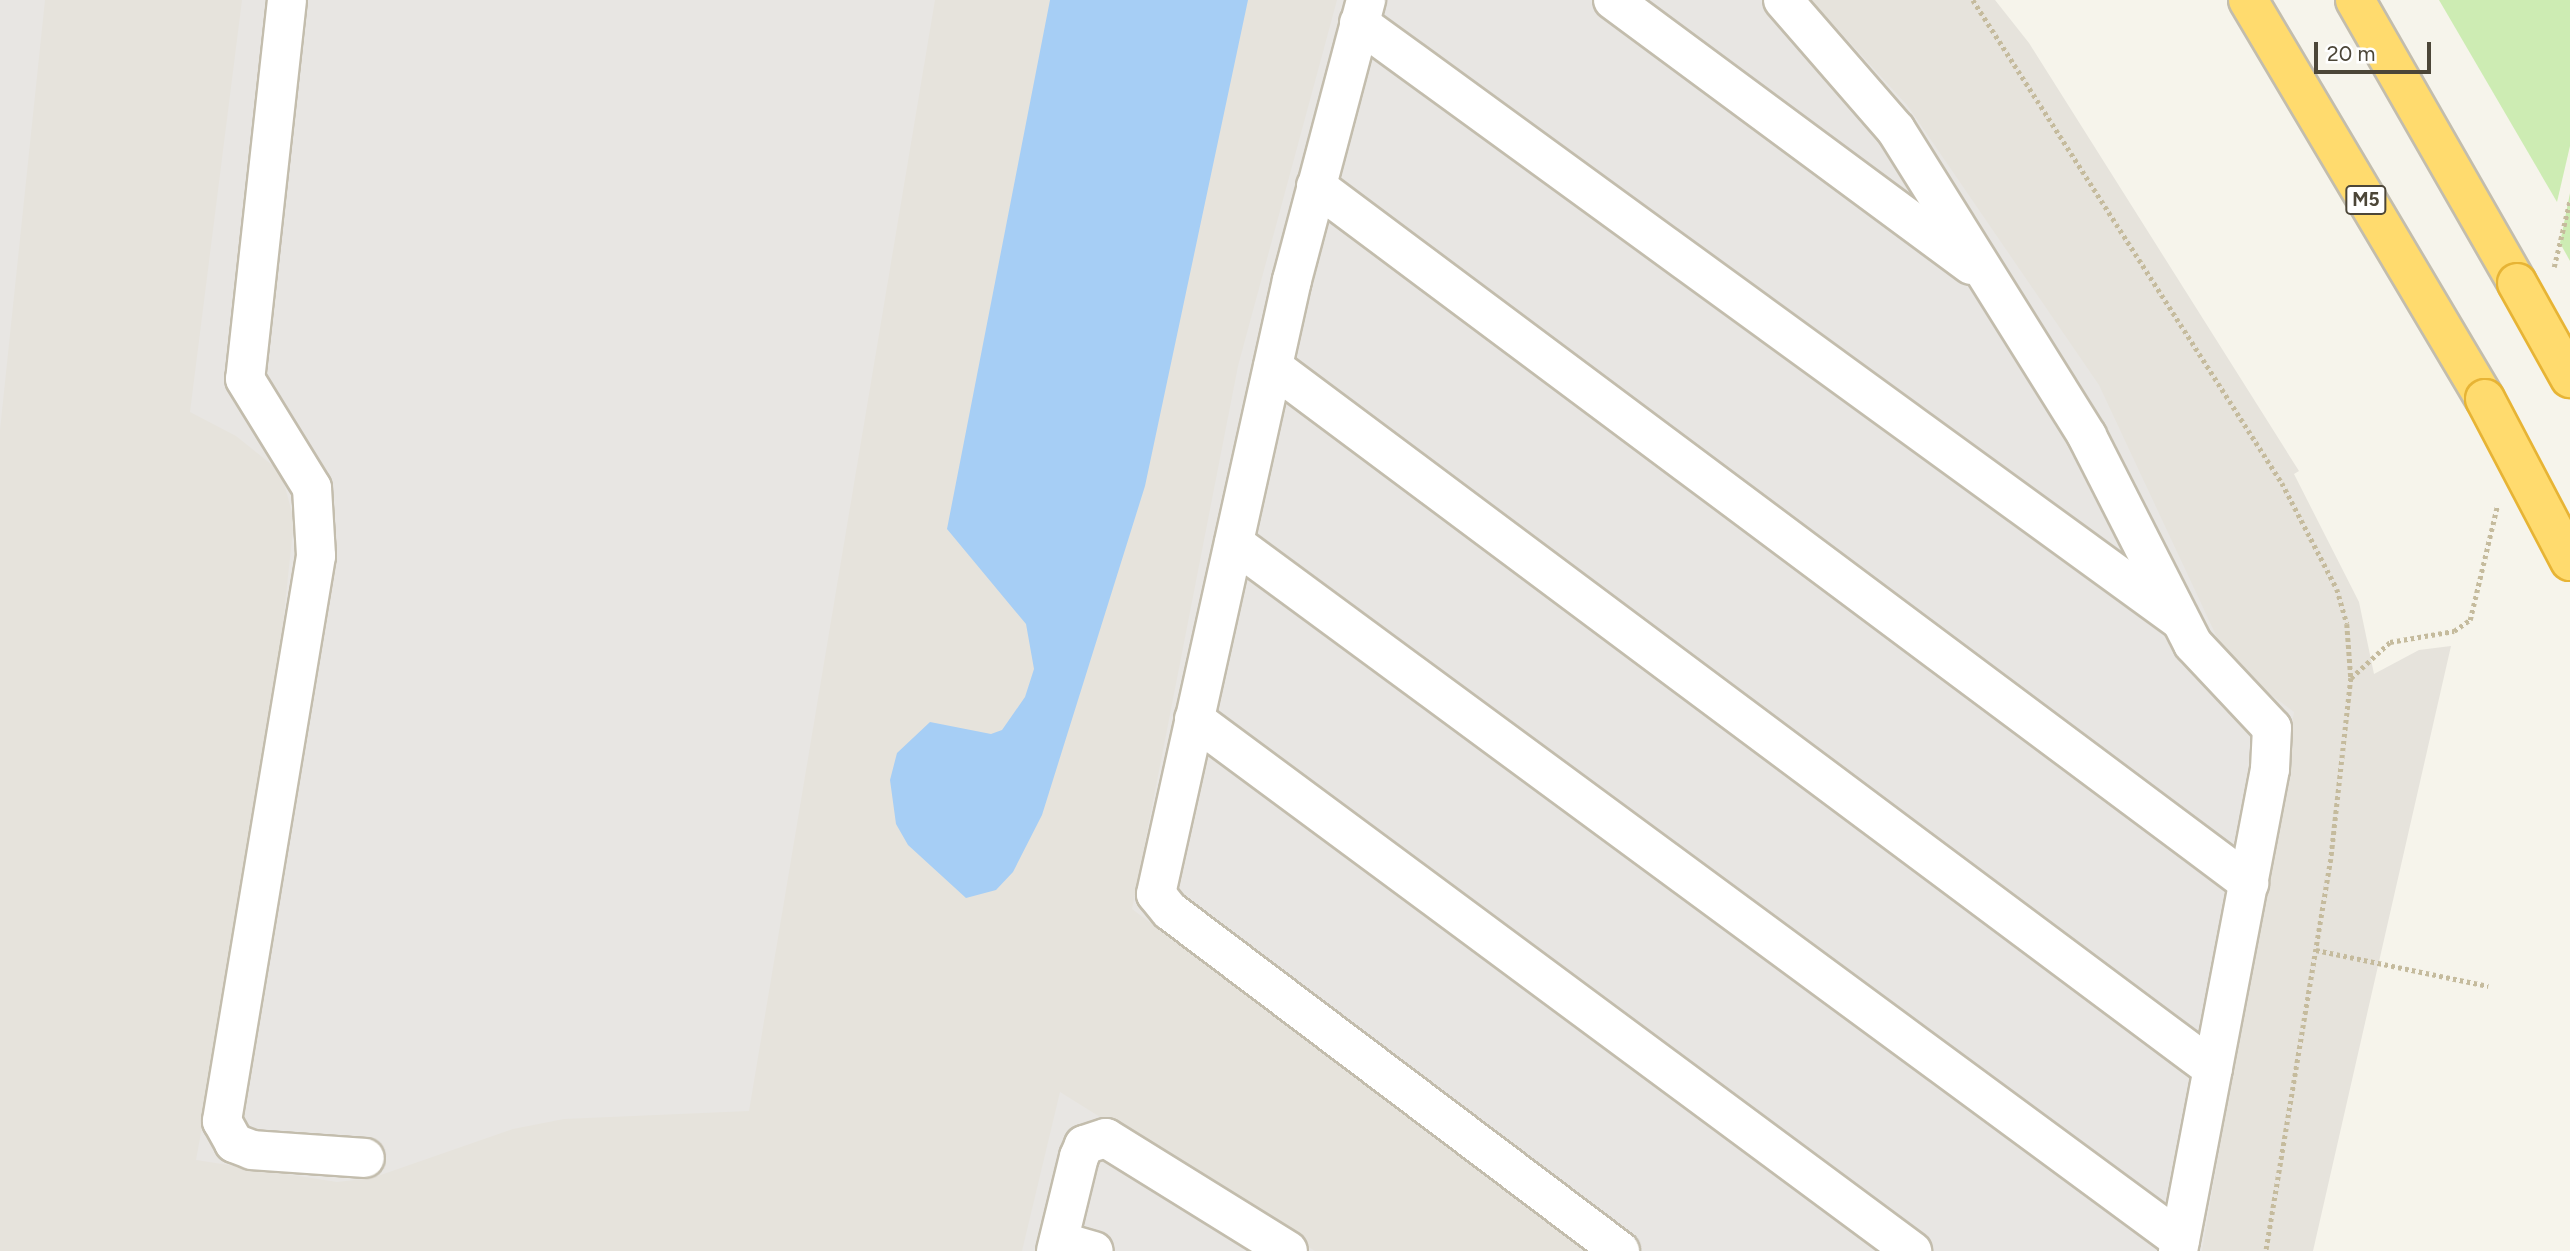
<!DOCTYPE html>
<style>
body{margin:0}
#map{position:relative;width:2570px;height:1251px;overflow:hidden;background:#f6f4eb;font-family:Figtree,sans-serif}
div>[style]{position:absolute}
.industrial>*{inset:0;background:#e6e3dc}
.green>*{inset:0;background:#cdecb3}
.parking>*{inset:0;background:#e8e6e3}
.water>*{inset:0;background:#a6cef5}
.path>*{height:4.5px;margin-top:-2.25px;transform-origin:0;background:repeating-linear-gradient(90deg,#c5bb9d 0 3.5px,transparent 0 7px)}
.roads{filter:drop-shadow(2px 0 #c3bdad) drop-shadow(-2px 0 #c3bdad) drop-shadow(0 2px #c3bdad) drop-shadow(0 -2px #c3bdad)}
.minor>*{height:38px;margin:-19px;padding:0 19px;transform-origin:19px;border-radius:19px;background:#fff}
.highway>*{height:38px;margin:-19px;padding:0 19px;transform-origin:19px;border-radius:19px;background:#ffdb6e}
.bridges{filter:drop-shadow(2px 0 #e7b435) drop-shadow(-2px 0 #e7b435) drop-shadow(0 2px #e7b435) drop-shadow(0 -2px #e7b435)}
.highway-bridge>*{height:38px;margin:-19px;padding:0 19px;transform-origin:19px;border-radius:19px;background:#ffdb6e}
span{translate:-50% -50%;white-space:nowrap;text-align:center;line-height:1.15;-webkit-text-stroke:6px #fff;paint-order:stroke}
.shield-label span{padding:2px 5px;background:#fff;border:2px solid;border-radius:5px;-webkit-text-stroke-width:0}
.shield-label{font-size:19px;color:#4c4638;font-weight:700}
.scale{position:absolute;left:2314px;top:42px;width:117px;height:32px;box-sizing:border-box;border:4px solid #4c4638;border-top:0;padding-left:9px;font-size:21px;line-height:24px;white-space:nowrap;color:#4c4638;-webkit-text-stroke:5px #fff;paint-order:stroke}
</style>
<div id="map">
<div class="industrial">
<div style="clip-path:polygon(0 0,1995px 0,2029px 43px,2299px 471px,2294px 474px,2359px 602px,2374px 674px,2419px 650px,2451px 646px,2313px 1251px,0 1251px)"></div>
</div>
<div class="green">
<div style="clip-path:polygon(2439px 0,2570px 0,2570px 146px,2557px 202px)"></div>
<div style="clip-path:polygon(2570px 193px,2570px 261px,2560px 243px)"></div>
</div>
<div class="parking">
<div style="clip-path:polygon(0 0,45px 0,0 430px)"></div>
<div style="clip-path:polygon(242px 0,935px 0,749px 1111px,564px 1119px,513px 1129px,372px 1178px,337px 1182px,196px 1160px,268px 764px,294px 520px,281px 472px,236px 436px,190px 412px)"></div>
<div style="clip-path:polygon(1337px 0,1811px 0,1907px 105px,2099px 385px,2229px 663px,2294px 712px,2202px 1251px,1592px 1251px,1132px 909px,1238px 366px)"></div>
<div style="clip-path:polygon(1060px 1092px,1315px 1251px,1022px 1251px)"></div>
</div>
<div class="water">
<div style="clip-path:polygon(1050px 0,1248px 0,1145px 486px,1042px 815px,1013px 872px,996px 890px,966px 898px,908px 845px,896px 824px,890px 780px,897px 753px,930px 722px,991px 734px,1002px 730px,1025px 697px,1034px 669px,1026px 624px,947px 529px)"></div>
</div>
<div class="path">
<div style="left:1973px;top:0;width:573px;rotate:57.39deg"></div>
<div style="left:2282px;top:483px;width:119px;rotate:62.6deg"></div>
<div style="left:2337px;top:589px;width:36px;rotate:74deg"></div>
<div style="left:2347px;top:624px;width:54px;rotate:85.8deg"></div>
<div style="left:2351px;top:678px;width:182px;rotate:96.3deg"></div>
<div style="left:2331px;top:859px;width:397px;rotate:99.4deg"></div>
<div style="left:2554px;top:267px;width:69px;rotate:-76.6deg"></div>
<div style="left:2351px;top:678px;width:53px;rotate:-42.7deg"></div>
<div style="left:2390px;top:642px;width:65px;rotate:-9.8deg"></div>
<div style="left:2454px;top:631px;width:19px;rotate:-35deg"></div>
<div style="left:2470px;top:620px;width:116px;rotate:-76.6deg"></div>
<div style="left:2316px;top:950px;width:176px;rotate:11.8deg"></div>
</div>
<div class="roads">
<div class="minor">
<div style="left:287px;top:0;width:381px;rotate:96.3deg"></div>
<div style="left:245px;top:379px;width:128px;rotate:58.4deg"></div>
<div style="left:312px;top:488px;width:68px;rotate:86.6deg"></div>
<div style="left:316px;top:556px;width:573px;rotate:99.45deg"></div>
<div style="left:222px;top:1121px;width:25px;rotate:61deg"></div>
<div style="left:234px;top:1143px;width:19px;rotate:21deg"></div>
<div style="left:252px;top:1150px;width:113px;rotate:4deg"></div>
<div style="left:1366px;top:0;width:290px;rotate:104.8deg"></div>
<div style="left:1292px;top:280px;width:629px;rotate:102.49deg"></div>
<div style="left:1156px;top:894px;width:22px;rotate:51deg"></div>
<div style="left:1170px;top:911px;width:564px;rotate:37.07deg"></div>
<div style="left:1613px;top:0;width:445px;rotate:36.5deg"></div>
<div style="left:1783px;top:0;width:172px;rotate:49deg"></div>
<div style="left:1896px;top:130px;width:361px;rotate:58deg"></div>
<div style="left:2087px;top:436px;width:233px;rotate:63deg"></div>
<div style="left:2193px;top:644px;width:115px;rotate:46.8deg"></div>
<div style="left:2272px;top:728px;width:41px;rotate:92.8deg"></div>
<div style="left:2270px;top:769px;width:491px;rotate:100.8deg"></div>
<div style="left:1359px;top:23px;width:1013px;rotate:36.04deg"></div>
<div style="left:1316px;top:186px;width:1165px;rotate:36.76deg"></div>
<div style="left:1273px;top:367px;width:1173px;rotate:36.75deg"></div>
<div style="left:1234px;top:543px;width:1175px;rotate:36.38deg"></div>
<div style="left:1194px;top:719px;width:894px;rotate:36.54deg"></div>
<div style="left:1059px;top:1241px;width:36px;rotate:16deg"></div>
<div style="left:1056px;top:1251px;width:97px;rotate:-76.3deg"></div>
<div style="left:1079px;top:1157px;width:13px;rotate:-67deg"></div>
<div style="left:1084px;top:1145px;width:23px;rotate:-18deg"></div>
<div style="left:1106px;top:1138px;width:214px;rotate:31.8deg"></div>
</div>
<div class="highway">
<div style="left:2248px;top:0;width:464px;rotate:59.3deg"></div>
<div style="left:2355px;top:0;width:326px;rotate:60.2deg"></div>
</div>
</div>
<div class="bridges">
<div class="highway-bridge">
<div style="left:2517px;top:283px;width:109px;rotate:60.8deg"></div>
<div style="left:2485px;top:399px;width:183px;rotate:62.3deg"></div>
</div>
</div>
<div class="shield-label">
<span style="left:2366px;top:200px">M5</span>
</div>
<div class="scale">20 m</div>
</div>
